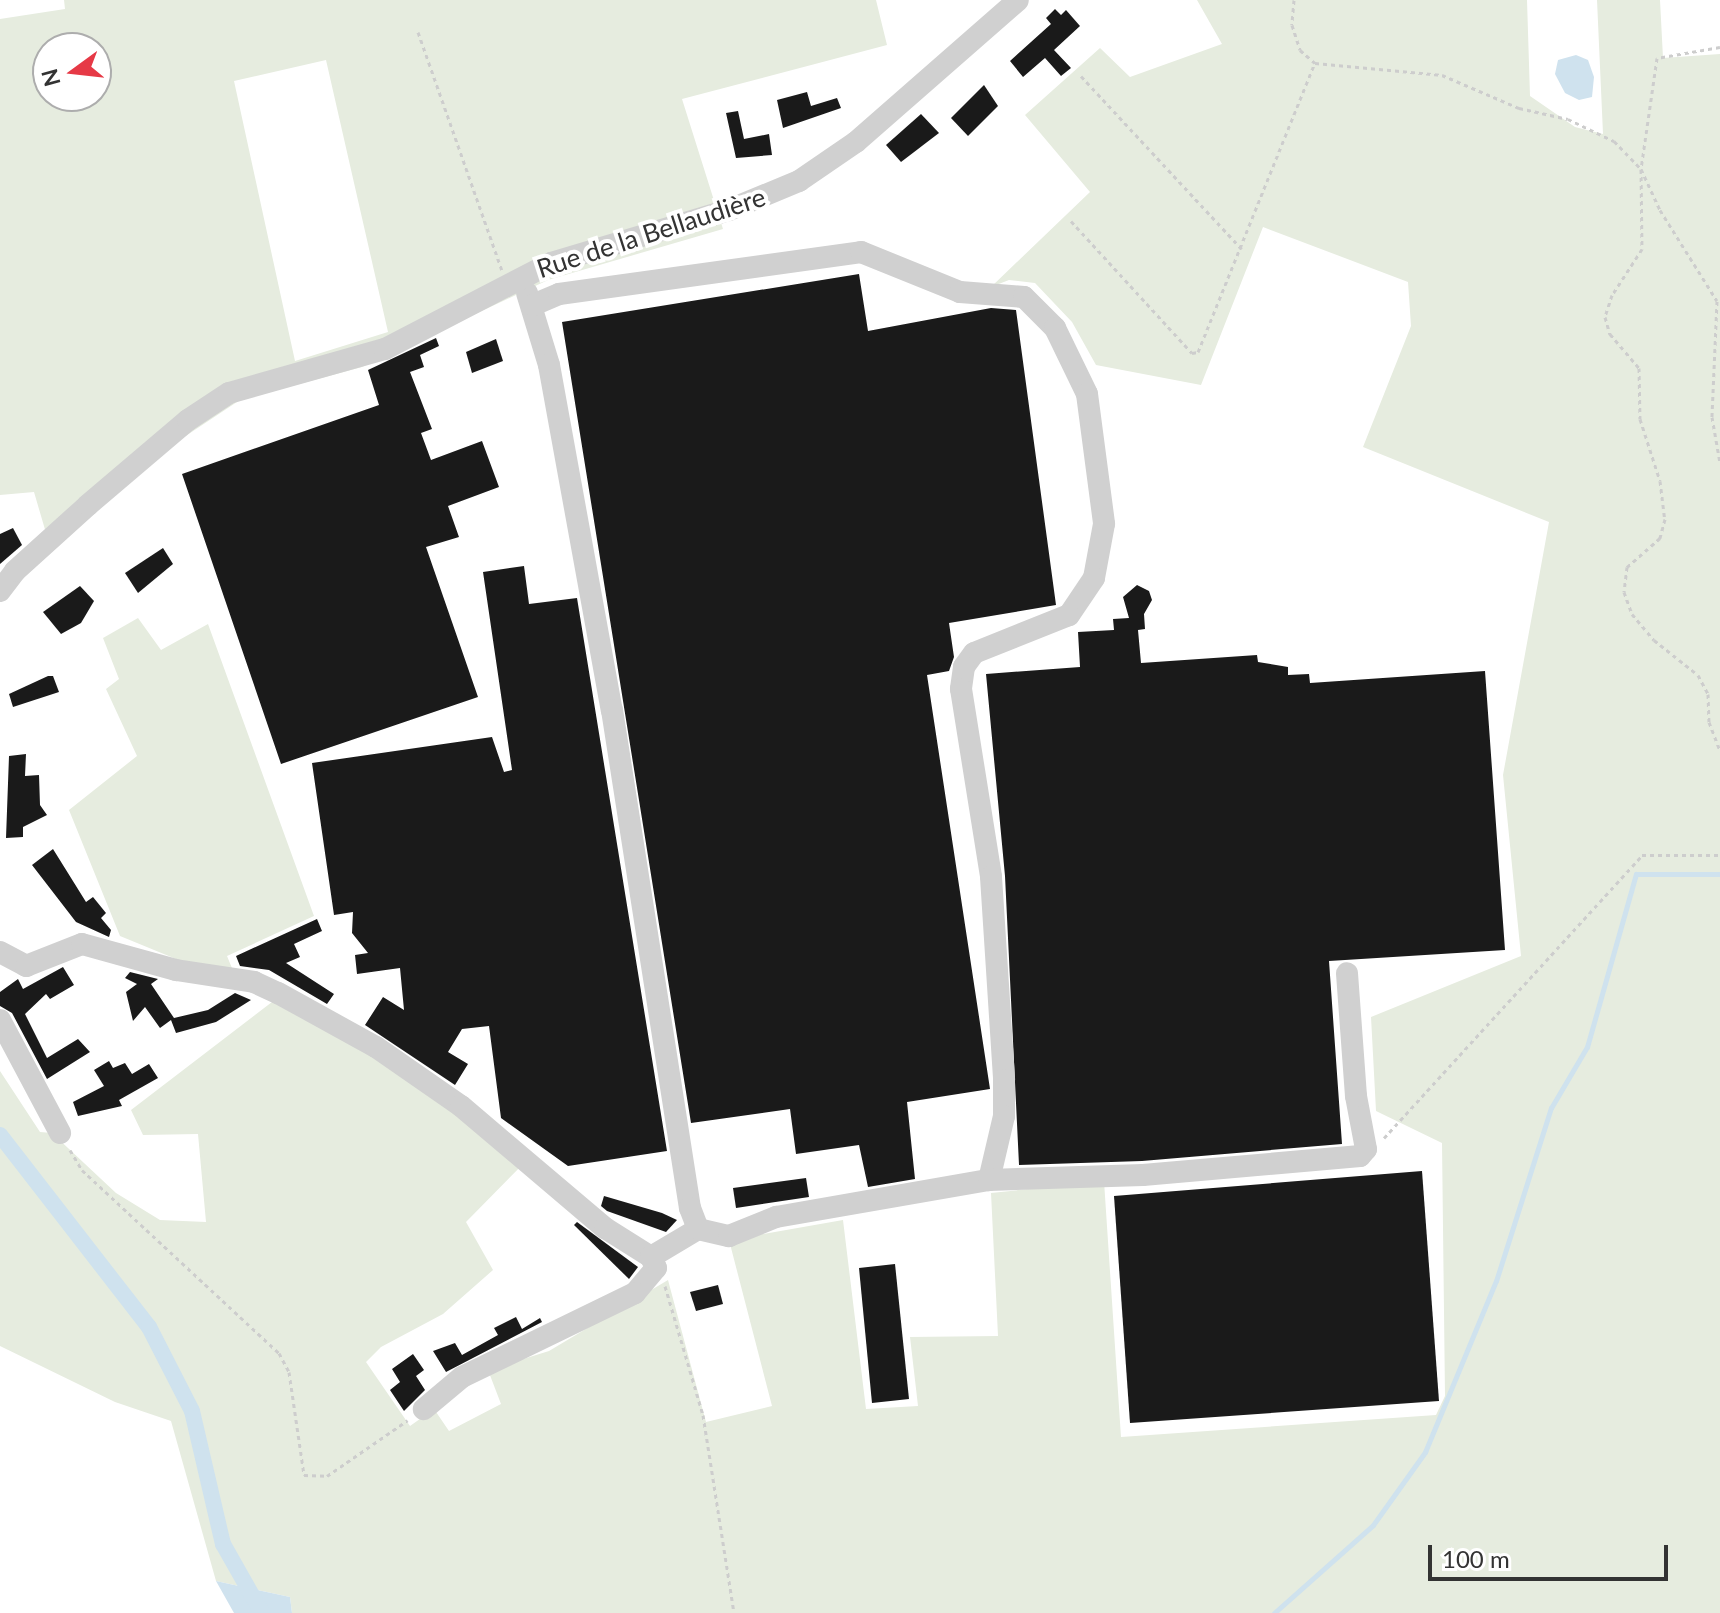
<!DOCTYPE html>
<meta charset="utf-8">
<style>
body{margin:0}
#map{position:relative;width:1720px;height:1613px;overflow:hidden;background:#fff;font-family:Lato,sans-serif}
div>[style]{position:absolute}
.green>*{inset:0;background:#e6ecdf}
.water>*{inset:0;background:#cfe2ee}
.stream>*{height:5px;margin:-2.5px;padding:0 2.5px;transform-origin:2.5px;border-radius:2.5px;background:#cfe2ee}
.canal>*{height:16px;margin:-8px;padding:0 8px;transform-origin:8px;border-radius:8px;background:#cfe2ee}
.building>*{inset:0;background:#1a1a1a}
.path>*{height:3px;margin-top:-1.5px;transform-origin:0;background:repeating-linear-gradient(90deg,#cdcdcd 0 4px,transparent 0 8px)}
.minor>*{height:22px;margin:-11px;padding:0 11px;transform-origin:11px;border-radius:11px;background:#d0d0d0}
span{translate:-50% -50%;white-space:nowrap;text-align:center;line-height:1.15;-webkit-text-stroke:8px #fff;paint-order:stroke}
.street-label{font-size:26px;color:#333}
.north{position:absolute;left:32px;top:32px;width:80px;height:80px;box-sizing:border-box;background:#fff;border:2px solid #adadad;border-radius:50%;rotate:255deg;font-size:22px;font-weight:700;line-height:32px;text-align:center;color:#333}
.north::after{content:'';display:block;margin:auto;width:28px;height:36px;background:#e63946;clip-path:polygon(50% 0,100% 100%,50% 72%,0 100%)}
.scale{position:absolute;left:1428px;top:1545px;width:240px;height:36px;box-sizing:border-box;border:4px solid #333;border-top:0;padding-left:10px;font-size:24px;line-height:28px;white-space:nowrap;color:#333;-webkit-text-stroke:6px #fff;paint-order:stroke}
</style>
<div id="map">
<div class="green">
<div style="clip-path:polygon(evenodd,64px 0,876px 0,887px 45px,682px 99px,723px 229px,548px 280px,362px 367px,240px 400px,172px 445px,51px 550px,34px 492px,0 495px,0 19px,65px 9px,64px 0,48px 48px,96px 48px,96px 96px,48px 96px,48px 48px,64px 0,326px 60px,388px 332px,295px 361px,234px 81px,326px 60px)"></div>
<div style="clip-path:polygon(1197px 0,1527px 0,1530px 96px,1575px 127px,1603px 134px,1597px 0,1660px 0,1663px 58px,1720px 54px,1720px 1613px,292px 1613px,290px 1597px,216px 1581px,171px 1421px,115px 1402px,0 1346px,0 1071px,40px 1132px,52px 1133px,116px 1193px,160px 1220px,206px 1222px,198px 1134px,143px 1135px,131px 1110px,272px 1002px,281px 988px,531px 1156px,466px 1222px,493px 1270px,443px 1314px,381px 1347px,366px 1362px,410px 1426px,434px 1409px,449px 1431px,501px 1404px,488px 1370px,549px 1351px,668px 1280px,706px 1422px,772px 1406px,729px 1240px,843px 1220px,866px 1409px,918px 1406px,910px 1337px,998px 1336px,991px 1193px,1104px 1181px,1121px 1437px,1436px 1415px,1445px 1396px,1442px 1143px,1376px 1111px,1371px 1017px,1521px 956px,1503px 775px,1549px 522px,1363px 447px,1411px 326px,1408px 282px,1263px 227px,1201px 385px,1096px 365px,1072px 322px,1035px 283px,1009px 280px,991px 287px,1090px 192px,1025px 115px,1100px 48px,1130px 77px,1222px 44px)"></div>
<div style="clip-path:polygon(138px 618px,161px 650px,208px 624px,314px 916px,227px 956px,234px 973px,176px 959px,120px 936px,69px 810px,137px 756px,106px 689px,119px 679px,103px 638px)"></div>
</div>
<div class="water">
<div style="clip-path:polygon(1576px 55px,1588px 60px,1594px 77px,1592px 97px,1579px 100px,1565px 93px,1555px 74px,1558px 60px)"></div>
<div style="clip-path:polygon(216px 1581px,290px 1597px,292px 1613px,234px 1613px)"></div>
</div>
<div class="stream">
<div style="left:1274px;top:1613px;width:132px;rotate:-41.6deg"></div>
<div style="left:1373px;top:1525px;width:90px;rotate:-54.5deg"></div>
<div style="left:1425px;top:1452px;width:185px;rotate:-67.5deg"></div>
<div style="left:1496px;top:1281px;width:182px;rotate:-72.4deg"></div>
<div style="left:1551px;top:1108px;width:71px;rotate:-59.5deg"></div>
<div style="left:1587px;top:1047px;width:180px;rotate:-74.2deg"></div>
<div style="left:1636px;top:874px;width:84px"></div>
</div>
<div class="canal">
<div style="left:0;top:1135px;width:243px;rotate:52.2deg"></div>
<div style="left:149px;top:1327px;width:94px;rotate:62.9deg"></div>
<div style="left:192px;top:1411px;width:137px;rotate:76.9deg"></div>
<div style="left:223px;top:1544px;width:79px;rotate:60.5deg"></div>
</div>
<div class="building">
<div style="clip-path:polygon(1055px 9px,1061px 15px,1066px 10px,1080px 26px,1054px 50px,1071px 68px,1061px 76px,1045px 58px,1023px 77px,1010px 61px,1051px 24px,1046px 18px)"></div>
<div style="clip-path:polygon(984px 85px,998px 106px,968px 136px,951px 118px)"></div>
<div style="clip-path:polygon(807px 92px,811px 106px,837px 98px,841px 108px,783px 128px,777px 100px)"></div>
<div style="clip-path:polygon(738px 111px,744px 139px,769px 134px,772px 155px,736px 158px,726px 113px)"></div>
<div style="clip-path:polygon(921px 114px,939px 133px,901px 162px,886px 145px)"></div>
<div style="clip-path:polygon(859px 274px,868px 331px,991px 308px,1016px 310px,1056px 605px,949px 623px,954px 657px,949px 671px,927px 675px,990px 1089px,907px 1102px,915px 1179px,868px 1187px,859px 1145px,796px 1154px,790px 1109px,691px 1123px,562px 322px)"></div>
<div style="clip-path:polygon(436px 338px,439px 346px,420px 355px,424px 367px,410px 372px,432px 429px,421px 433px,431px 460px,482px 441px,499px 487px,448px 506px,459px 537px,426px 547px,478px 697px,281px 764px,182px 474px,379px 405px,368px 370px)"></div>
<div style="clip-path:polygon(496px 339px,503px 361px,472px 373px,466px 352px)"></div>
<div style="clip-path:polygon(13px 528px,22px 545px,0 564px,0 534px)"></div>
<div style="clip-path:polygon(163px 548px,173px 564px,138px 593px,125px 573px)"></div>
<div style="clip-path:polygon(524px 566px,529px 604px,577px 598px,667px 1151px,568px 1166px,501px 1118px,489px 1026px,462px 1029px,448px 1052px,468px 1064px,455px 1085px,365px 1025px,383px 997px,404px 1010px,400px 968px,357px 974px,355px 955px,368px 953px,352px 933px,353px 912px,334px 915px,312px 763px,492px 737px,504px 772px,512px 770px,483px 572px)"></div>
<div style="clip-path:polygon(1137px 585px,1149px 591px,1152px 600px,1144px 614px,1145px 629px,1138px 630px,1141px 663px,1257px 655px,1258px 662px,1288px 667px,1288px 675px,1309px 674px,1310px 683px,1485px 671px,1505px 950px,1329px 961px,1342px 1144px,1142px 1161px,1019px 1165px,1005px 876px,986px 674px,1080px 667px,1078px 632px,1114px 630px,1113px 619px,1129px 618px,1123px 597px)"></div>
<div style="clip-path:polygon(80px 586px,94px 601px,81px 623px,61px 634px,43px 612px)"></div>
<div style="clip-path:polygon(48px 676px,53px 676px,59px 692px,13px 707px,9px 694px)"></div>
<div style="clip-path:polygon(26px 754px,25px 776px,39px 775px,40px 805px,47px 815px,23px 827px,23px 837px,6px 838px,9px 756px)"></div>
<div style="clip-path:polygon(53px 849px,86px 902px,93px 897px,106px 913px,101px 918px,111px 930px,109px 937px,76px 922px,32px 865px)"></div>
<div style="clip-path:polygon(317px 919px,322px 931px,294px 944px,300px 957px,286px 963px,334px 994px,327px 1004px,269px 970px,240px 966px,236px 956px)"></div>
<div style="clip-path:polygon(63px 967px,74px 985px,50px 999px,46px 994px,25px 1014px,47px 1058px,78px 1039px,90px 1052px,47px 1079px,12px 1013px,0 1006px,0 992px,18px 979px,23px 989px)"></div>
<div style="clip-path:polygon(130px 972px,158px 979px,151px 984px,174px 1018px,208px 1010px,235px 993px,251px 1000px,216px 1022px,176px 1033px,171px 1020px,160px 1028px,145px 1007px,133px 1021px,126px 992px,137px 984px,125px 978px)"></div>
<div style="clip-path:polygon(109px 1061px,113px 1068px,125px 1063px,132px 1074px,149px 1064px,158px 1078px,119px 1100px,122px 1106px,78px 1116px,73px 1102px,104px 1086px,94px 1070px)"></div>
<div style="clip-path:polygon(1422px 1171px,1439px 1401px,1130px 1423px,1114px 1196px)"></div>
<div style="clip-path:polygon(806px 1178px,809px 1197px,736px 1208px,733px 1188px)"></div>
<div style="clip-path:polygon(604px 1196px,662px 1213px,677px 1220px,666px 1232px,607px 1211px,601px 1206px)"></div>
<div style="clip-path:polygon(577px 1222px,638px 1267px,629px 1279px,574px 1225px)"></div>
<div style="clip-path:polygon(895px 1264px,909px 1399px,872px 1403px,859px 1268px)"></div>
<div style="clip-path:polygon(718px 1285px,723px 1304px,696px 1311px,690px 1292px)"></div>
<div style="clip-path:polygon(516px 1317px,522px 1329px,540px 1318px,542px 1322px,446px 1372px,433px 1351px,455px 1343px,462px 1355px,498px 1335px,494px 1328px)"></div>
<div style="clip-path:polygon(413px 1354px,424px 1370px,416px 1376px,425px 1390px,404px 1411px,390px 1390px,400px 1382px,392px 1369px)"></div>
</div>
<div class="path">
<div style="left:1294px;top:0;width:25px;rotate:95deg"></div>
<div style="left:1292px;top:25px;width:26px;rotate:72deg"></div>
<div style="left:1300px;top:50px;width:20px;rotate:41deg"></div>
<div style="left:1315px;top:63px;width:128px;rotate:5.4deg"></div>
<div style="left:1442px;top:75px;width:84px;rotate:23.2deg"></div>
<div style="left:1519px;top:108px;width:50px;rotate:12.7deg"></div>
<div style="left:1568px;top:119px;width:51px;rotate:25.6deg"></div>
<div style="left:1614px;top:141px;width:39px;rotate:46deg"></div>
<div style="left:1641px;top:169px;width:45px;rotate:65.1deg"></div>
<div style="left:1660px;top:210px;width:107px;rotate:57.9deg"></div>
<div style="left:1717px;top:301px;width:116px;rotate:92.5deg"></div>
<div style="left:1712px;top:417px;width:47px;rotate:80.1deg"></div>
<div style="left:418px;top:32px;width:252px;rotate:70.6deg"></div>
<div style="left:1720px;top:47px;width:64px;rotate:170.1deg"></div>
<div style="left:1657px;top:58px;width:112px;rotate:98.2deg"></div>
<div style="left:1641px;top:169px;width:80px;rotate:89.3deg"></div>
<div style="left:1642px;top:249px;width:55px;rotate:123.1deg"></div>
<div style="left:1612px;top:295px;width:23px;rotate:108deg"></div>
<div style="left:1605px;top:317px;width:18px;rotate:74deg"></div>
<div style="left:1610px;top:334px;width:45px;rotate:49.5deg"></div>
<div style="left:1639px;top:368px;width:51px;rotate:88.9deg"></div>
<div style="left:1640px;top:419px;width:65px;rotate:72.1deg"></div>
<div style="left:1660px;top:481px;width:38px;rotate:83deg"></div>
<div style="left:1665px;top:519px;width:20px;rotate:105deg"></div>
<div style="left:1660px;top:538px;width:44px;rotate:138.7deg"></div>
<div style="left:1627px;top:567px;width:25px;rotate:97deg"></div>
<div style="left:1624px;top:592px;width:23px;rotate:70deg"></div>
<div style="left:1632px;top:614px;width:34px;rotate:50deg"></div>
<div style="left:1654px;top:640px;width:56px;rotate:38.5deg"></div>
<div style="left:1698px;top:675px;width:21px;rotate:62deg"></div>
<div style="left:1708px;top:694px;width:28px;rotate:88deg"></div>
<div style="left:1709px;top:722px;width:31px;rotate:69deg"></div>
<div style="left:1081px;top:76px;width:236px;rotate:47.1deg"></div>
<div style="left:1071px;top:221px;width:179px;rotate:47.5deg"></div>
<div style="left:1192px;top:353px;width:6px;rotate:-9deg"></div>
<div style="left:1198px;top:352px;width:312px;rotate:-68deg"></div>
<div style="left:1384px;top:1138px;width:383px;rotate:-47.6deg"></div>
<div style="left:1642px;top:855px;width:78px"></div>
<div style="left:70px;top:1150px;width:23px;rotate:59deg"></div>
<div style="left:82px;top:1170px;width:269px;rotate:42.9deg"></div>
<div style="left:279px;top:1353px;width:21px;rotate:62deg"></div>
<div style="left:289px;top:1372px;width:104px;rotate:81.7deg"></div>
<div style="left:304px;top:1475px;width:23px;rotate:2deg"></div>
<div style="left:327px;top:1476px;width:98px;rotate:-34.7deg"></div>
<div style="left:665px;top:1286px;width:134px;rotate:73.6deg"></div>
<div style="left:703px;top:1415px;width:200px;rotate:81.1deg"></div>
</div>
<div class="minor">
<div style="left:527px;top:293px;width:75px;rotate:73deg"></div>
<div style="left:549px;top:365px;width:351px;rotate:79.7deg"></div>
<div style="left:612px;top:710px;width:504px;rotate:81.1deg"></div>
<div style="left:690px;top:1208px;width:22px;rotate:69deg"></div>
<div style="left:533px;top:305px;width:28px;rotate:-23deg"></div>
<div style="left:559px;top:294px;width:305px;rotate:-7.9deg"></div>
<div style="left:861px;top:252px;width:107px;rotate:22deg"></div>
<div style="left:960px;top:292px;width:64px;rotate:4.5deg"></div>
<div style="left:1024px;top:297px;width:44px;rotate:45deg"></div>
<div style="left:1055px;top:328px;width:73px;rotate:64.1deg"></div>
<div style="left:1087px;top:394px;width:131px;rotate:82.5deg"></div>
<div style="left:1104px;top:524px;width:55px;rotate:100.5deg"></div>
<div style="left:1094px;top:578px;width:45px;rotate:124deg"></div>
<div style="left:1069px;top:615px;width:102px;rotate:158.2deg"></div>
<div style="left:974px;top:653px;width:17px;rotate:126deg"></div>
<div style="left:964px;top:667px;width:22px;rotate:98deg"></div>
<div style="left:961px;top:689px;width:190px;rotate:80.9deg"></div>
<div style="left:991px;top:877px;width:203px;rotate:86.3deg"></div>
<div style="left:1004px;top:1080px;width:36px;rotate:90deg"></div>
<div style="left:1004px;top:1116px;width:66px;rotate:103.2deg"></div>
<div style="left:0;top:591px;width:25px;rotate:-53deg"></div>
<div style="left:15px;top:571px;width:98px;rotate:-42.1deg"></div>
<div style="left:88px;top:505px;width:131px;rotate:-40.4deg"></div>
<div style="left:188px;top:420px;width:49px;rotate:-33.4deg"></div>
<div style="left:229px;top:393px;width:162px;rotate:-15.8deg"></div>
<div style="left:385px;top:349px;width:187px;rotate:-27.4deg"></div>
<div style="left:551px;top:263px;width:186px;rotate:-16.6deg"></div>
<div style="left:729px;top:210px;width:76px;rotate:-22.5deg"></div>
<div style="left:799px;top:181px;width:69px;rotate:-34.4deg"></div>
<div style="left:856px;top:142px;width:215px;rotate:-41.2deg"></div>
<div style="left:0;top:952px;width:30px;rotate:28deg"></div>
<div style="left:26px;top:966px;width:60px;rotate:-21.4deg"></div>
<div style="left:82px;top:944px;width:98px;rotate:15.5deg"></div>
<div style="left:176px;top:970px;width:79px;rotate:8.7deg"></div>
<div style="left:254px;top:982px;width:26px;rotate:25deg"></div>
<div style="left:278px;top:993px;width:112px;rotate:28.9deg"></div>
<div style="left:376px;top:1047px;width:103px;rotate:34.8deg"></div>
<div style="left:461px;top:1106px;width:189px;rotate:40.3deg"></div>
<div style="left:605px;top:1228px;width:54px;rotate:32.2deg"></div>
<div style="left:651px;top:1257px;width:12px;rotate:66deg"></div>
<div style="left:656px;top:1268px;width:33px;rotate:130deg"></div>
<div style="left:635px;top:1293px;width:192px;rotate:154.1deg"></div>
<div style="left:462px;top:1377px;width:50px;rotate:139.9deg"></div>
<div style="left:0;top:1020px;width:128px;rotate:62deg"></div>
<div style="left:651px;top:1257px;width:55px;rotate:-30.8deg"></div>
<div style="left:698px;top:1229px;width:32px;rotate:13deg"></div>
<div style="left:729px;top:1236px;width:51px;rotate:-22deg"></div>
<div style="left:776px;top:1217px;width:216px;rotate:-9.9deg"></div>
<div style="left:989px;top:1180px;width:154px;rotate:-1.9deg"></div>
<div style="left:1143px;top:1175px;width:218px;rotate:-5deg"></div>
<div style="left:1360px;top:1156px;width:9px;rotate:-49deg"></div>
<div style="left:1366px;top:1149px;width:54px;rotate:-100.7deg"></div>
<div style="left:1356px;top:1096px;width:123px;rotate:-94.2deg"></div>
</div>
<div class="street-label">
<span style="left:651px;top:233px;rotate:-18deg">Rue de la Bellaudière</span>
</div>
<div class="north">N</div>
<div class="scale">100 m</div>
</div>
